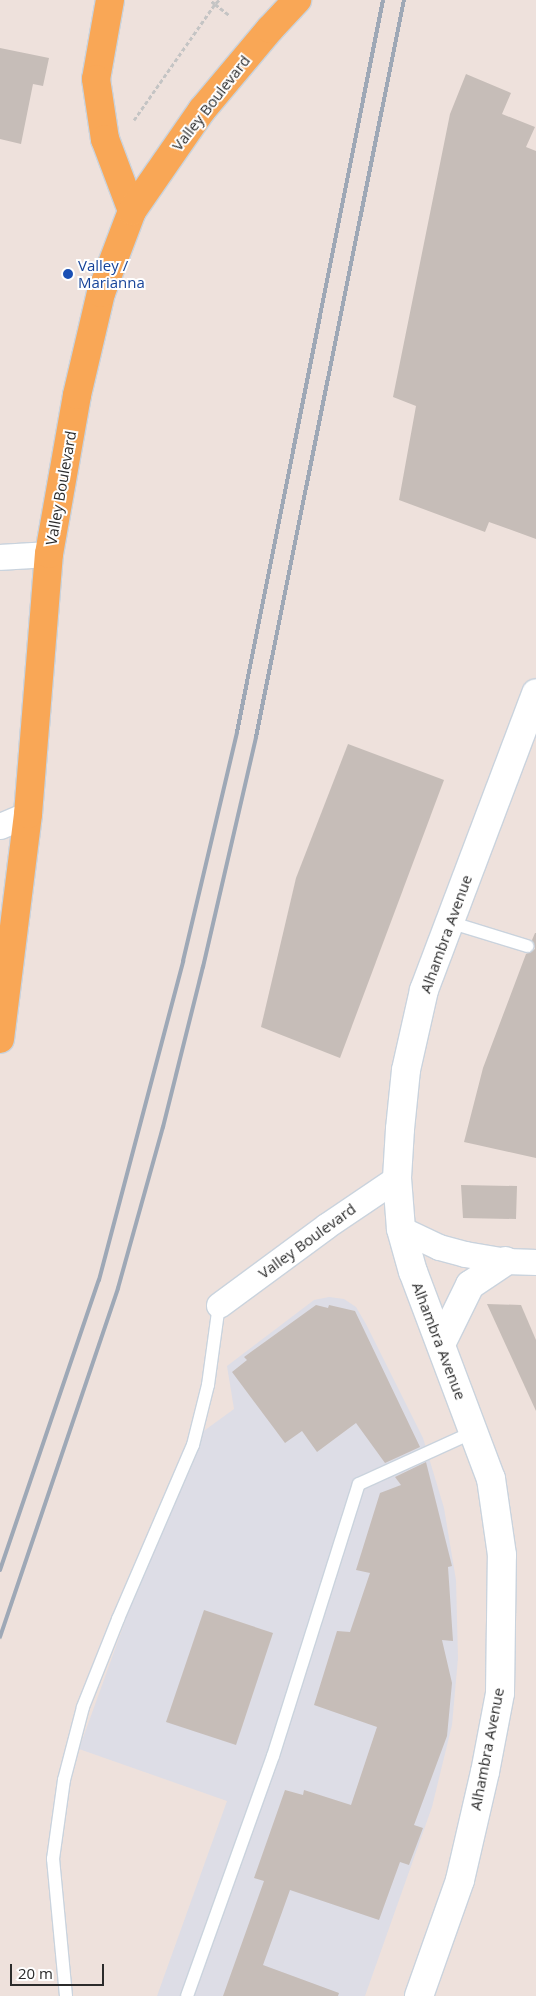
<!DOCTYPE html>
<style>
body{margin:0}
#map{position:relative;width:536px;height:1996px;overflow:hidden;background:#eee1dc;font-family:"Open Sans",sans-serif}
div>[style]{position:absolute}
.industrial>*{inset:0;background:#dddde6}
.building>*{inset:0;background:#c6bdb8}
.path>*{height:3px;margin-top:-1.5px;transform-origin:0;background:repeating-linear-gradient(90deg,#c4c4c4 0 4px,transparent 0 6.5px)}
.roads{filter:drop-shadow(1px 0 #cad3dd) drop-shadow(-1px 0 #cad3dd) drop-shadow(0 1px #cad3dd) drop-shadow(0 -1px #cad3dd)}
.service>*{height:12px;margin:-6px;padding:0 6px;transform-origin:6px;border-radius:6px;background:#fff}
.minor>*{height:25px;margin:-12.5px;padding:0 12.5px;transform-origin:12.5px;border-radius:12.5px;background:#fff}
.secondary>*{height:28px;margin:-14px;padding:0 14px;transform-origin:14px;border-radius:14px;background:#fff}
.primary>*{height:28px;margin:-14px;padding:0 14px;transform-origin:14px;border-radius:14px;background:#f9a756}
.rail>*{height:4px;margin:-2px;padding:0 2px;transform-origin:2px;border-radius:2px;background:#9ea8b6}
.dots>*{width:14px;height:14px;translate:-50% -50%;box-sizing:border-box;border:2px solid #fff;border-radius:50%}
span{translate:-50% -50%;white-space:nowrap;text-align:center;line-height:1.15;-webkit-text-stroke:4px #fff;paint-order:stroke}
.street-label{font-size:15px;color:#2b2b2b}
.transit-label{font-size:15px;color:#164399}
.left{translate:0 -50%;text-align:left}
.scale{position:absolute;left:10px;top:1964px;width:94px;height:22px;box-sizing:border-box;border:2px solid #2b2b2b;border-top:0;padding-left:6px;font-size:15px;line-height:18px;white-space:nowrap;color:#2b2b2b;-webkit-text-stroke:4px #fff;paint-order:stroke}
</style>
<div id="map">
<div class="industrial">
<div style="clip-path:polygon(329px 1297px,344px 1299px,356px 1307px,366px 1324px,423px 1438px,444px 1508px,456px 1580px,458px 1658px,452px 1725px,432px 1807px,365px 1996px,157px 1996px,227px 1801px,79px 1749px,190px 1441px,234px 1409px,227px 1366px,314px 1300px)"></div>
</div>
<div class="building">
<div style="clip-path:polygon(0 48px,49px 58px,43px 86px,33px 84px,21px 144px,0 139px)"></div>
<div style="clip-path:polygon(466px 74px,511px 93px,502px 114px,535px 127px,526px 147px,536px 151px,536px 539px,489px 522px,485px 532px,399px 500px,416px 406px,393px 397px,450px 114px)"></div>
<div style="clip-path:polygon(348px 744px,444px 780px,340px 1058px,261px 1027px,296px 878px)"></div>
<div style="clip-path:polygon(535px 933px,536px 933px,536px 1158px,464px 1142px,483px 1068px,526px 954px,535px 949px,532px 940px)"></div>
<div style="clip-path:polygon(461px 1185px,517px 1186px,516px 1219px,463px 1218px)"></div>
<div style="clip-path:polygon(487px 1304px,521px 1305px,536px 1340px,536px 1411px)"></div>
<div style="clip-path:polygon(316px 1305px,328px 1308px,329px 1305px,355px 1311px,420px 1447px,385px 1463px,356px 1423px,317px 1452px,302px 1431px,285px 1443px,232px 1372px,247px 1360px,244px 1357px)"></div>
<div style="clip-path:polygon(426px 1462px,452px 1566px,448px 1567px,453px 1641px,442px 1640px,452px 1683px,447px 1736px,414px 1825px,423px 1828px,409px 1865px,400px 1862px,379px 1920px,290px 1890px,263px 1965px,339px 1993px,338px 1996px,223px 1996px,264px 1881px,254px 1878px,285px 1790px,303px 1795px,304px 1790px,351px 1805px,377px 1727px,314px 1705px,337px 1631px,350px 1632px,370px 1573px,356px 1570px,380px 1493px,401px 1485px,395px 1477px)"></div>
<div style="clip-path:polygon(204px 1610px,273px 1633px,236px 1745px,166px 1722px)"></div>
</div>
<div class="path">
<div style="left:219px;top:0;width:6px;rotate:135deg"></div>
<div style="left:215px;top:4px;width:18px;rotate:38deg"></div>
<div style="left:134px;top:120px;width:141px;rotate:-55.1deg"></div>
<div style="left:215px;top:4px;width:6px;rotate:-141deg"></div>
</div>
<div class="roads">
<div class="service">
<div style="left:449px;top:922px;width:82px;rotate:17.1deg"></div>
<div style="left:66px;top:1996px;width:138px;rotate:-95.4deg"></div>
<div style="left:53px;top:1859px;width:80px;rotate:-82.1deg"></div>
<div style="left:64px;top:1780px;width:75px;rotate:-75.4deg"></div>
<div style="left:83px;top:1707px;width:95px;rotate:-68.3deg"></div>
<div style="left:118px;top:1619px;width:189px;rotate:-66.7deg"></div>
<div style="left:193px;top:1445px;width:62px;rotate:-76deg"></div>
<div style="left:208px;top:1385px;width:81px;rotate:-82.2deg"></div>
<div style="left:187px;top:1996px;width:255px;rotate:-70.3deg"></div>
<div style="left:273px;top:1756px;width:285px;rotate:-72.5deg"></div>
<div style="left:359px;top:1484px;width:125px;rotate:-24.5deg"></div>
</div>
<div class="minor">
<div style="left:0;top:557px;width:49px;rotate:-3.5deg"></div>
<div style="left:0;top:826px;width:30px;rotate:-23deg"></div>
<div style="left:401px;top:1229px;width:42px;rotate:25.3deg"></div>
<div style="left:439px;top:1247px;width:27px;rotate:15deg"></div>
<div style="left:465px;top:1254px;width:42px;rotate:9.7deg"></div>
<div style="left:506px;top:1261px;width:30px;rotate:2deg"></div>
<div style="left:219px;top:1305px;width:133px;rotate:-36.4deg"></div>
<div style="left:326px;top:1226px;width:86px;rotate:-34.1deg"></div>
</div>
<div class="secondary">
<div style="left:441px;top:1344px;width:66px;rotate:-63.8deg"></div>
<div style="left:470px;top:1285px;width:43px;rotate:-33.7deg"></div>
<div style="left:419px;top:1996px;width:123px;rotate:-70.5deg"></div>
<div style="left:460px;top:1880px;width:111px;rotate:-77deg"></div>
<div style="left:485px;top:1772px;width:80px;rotate:-79.2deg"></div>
<div style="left:500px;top:1693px;width:138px;rotate:-89.2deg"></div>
<div style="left:502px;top:1555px;width:77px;rotate:-98.2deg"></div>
<div style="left:491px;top:1479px;width:221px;rotate:-110.6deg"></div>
<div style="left:413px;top:1272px;width:45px;rotate:-105.6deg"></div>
<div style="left:401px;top:1229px;width:51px;rotate:-94.5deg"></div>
<div style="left:397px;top:1178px;width:49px;rotate:-86.5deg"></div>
<div style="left:400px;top:1129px;width:59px;rotate:-84.2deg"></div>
<div style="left:406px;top:1070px;width:82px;rotate:-77.3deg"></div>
<div style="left:424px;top:990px;width:317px;rotate:-69.3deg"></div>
</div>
<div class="primary">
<div style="left:110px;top:0;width:80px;rotate:100deg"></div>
<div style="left:96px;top:79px;width:61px;rotate:81.5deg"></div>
<div style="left:105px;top:139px;width:77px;rotate:69.4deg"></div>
<div style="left:0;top:1039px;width:227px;rotate:-82.9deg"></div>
<div style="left:28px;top:814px;width:261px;rotate:-85.4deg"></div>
<div style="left:49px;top:554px;width:161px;rotate:-80deg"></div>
<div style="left:77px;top:395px;width:105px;rotate:-76.8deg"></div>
<div style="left:101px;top:293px;width:88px;rotate:-69.3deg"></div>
<div style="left:132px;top:211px;width:123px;rotate:-55.3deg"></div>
<div style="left:202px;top:110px;width:106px;rotate:-50deg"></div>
<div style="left:270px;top:29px;width:40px;rotate:-47deg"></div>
</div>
</div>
<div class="rail">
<div style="left:0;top:1570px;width:306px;rotate:-71.2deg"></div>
<div style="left:99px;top:1280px;width:330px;rotate:-75.2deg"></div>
<div style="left:183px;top:961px;width:235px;rotate:-76.7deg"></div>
<div style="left:237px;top:732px;width:746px;rotate:-78.72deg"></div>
<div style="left:0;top:1637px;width:368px;rotate:-71.3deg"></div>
<div style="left:118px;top:1288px;width:167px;rotate:-74.4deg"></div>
<div style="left:163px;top:1127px;width:165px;rotate:-76deg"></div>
<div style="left:203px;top:967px;width:236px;rotate:-77deg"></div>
<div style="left:256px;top:737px;width:752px;rotate:-78.65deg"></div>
</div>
<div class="dots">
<div style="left:68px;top:274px;background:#1a4fb4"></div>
</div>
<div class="street-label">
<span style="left:211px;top:103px;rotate:-52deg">Valley Boulevard</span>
<span style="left:61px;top:488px;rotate:-80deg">Valley Boulevard</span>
<span style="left:446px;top:934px;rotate:-70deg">Alhambra Avenue</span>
<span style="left:307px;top:1241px;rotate:-36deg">Valley Boulevard</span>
<span style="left:439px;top:1341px;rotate:69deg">Alhambra Avenue</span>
<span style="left:487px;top:1749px;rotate:-79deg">Alhambra Avenue</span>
</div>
<div class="transit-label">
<span class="left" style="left:78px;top:274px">Valley /<br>Marianna</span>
</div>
<div class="scale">20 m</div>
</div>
